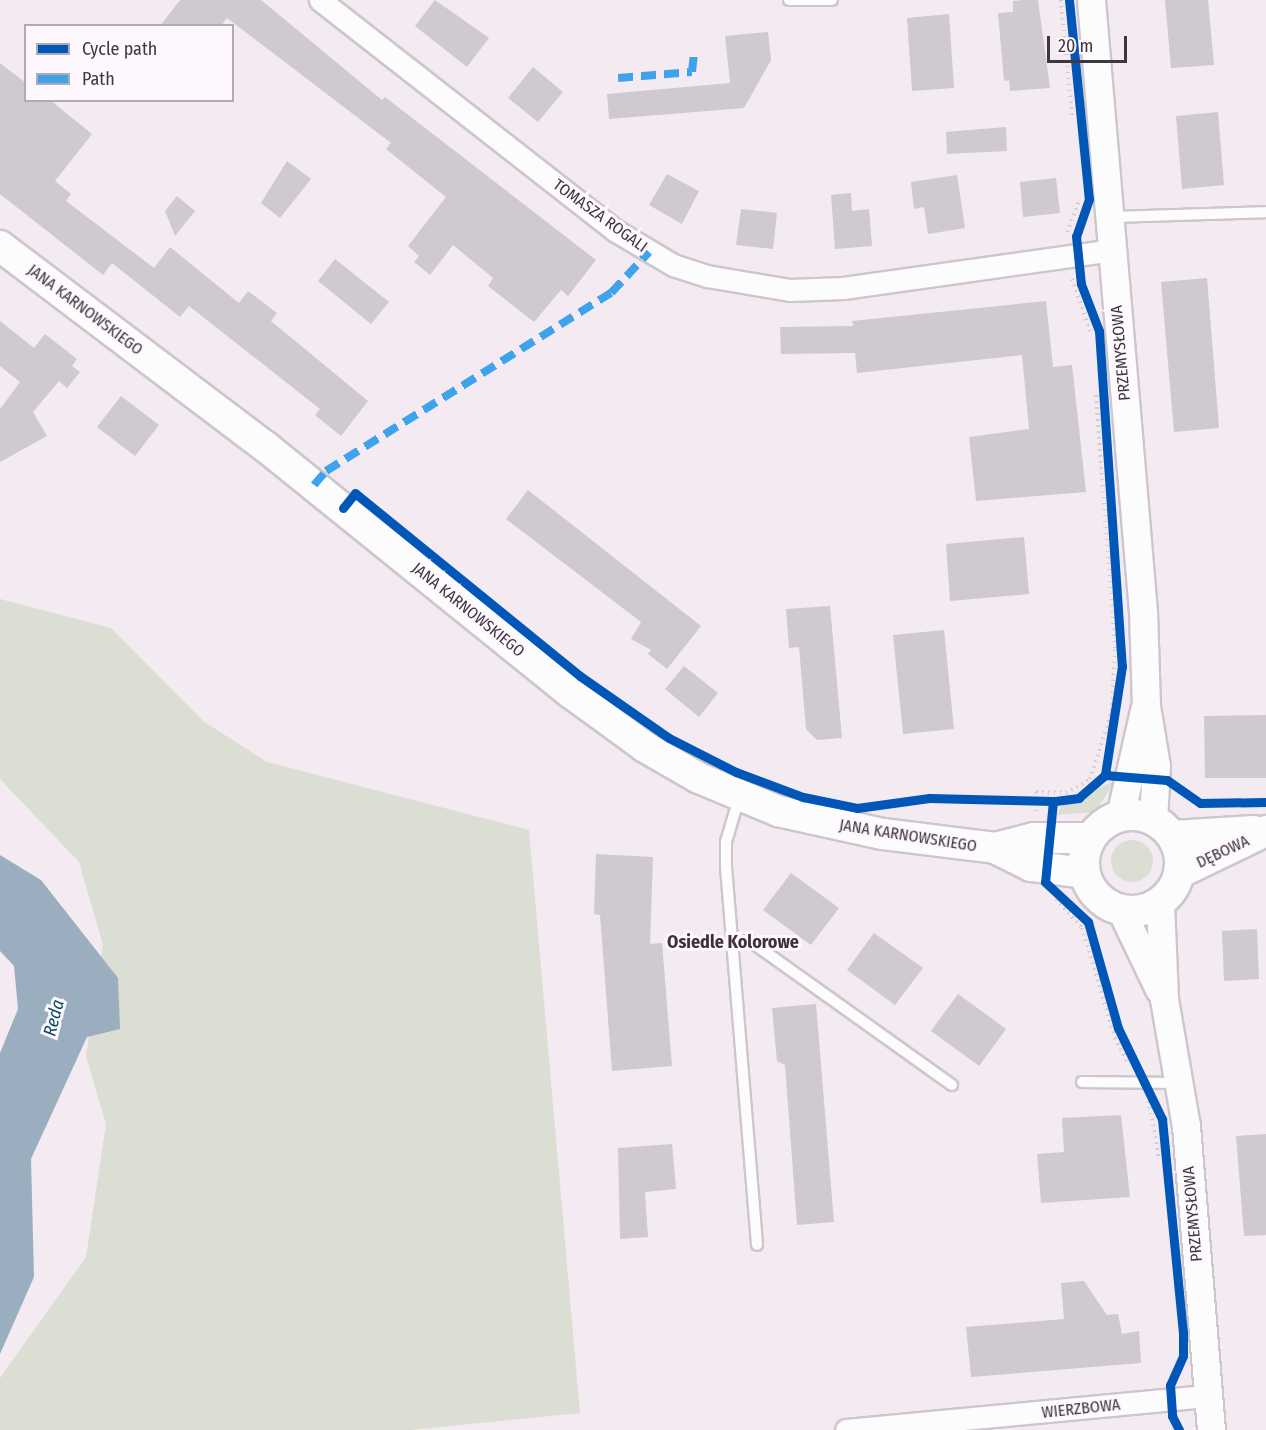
<!DOCTYPE html>
<meta charset="utf-8">
<style>
body{margin:0}
#map{position:relative;width:1266px;height:1430px;overflow:hidden;background:#f4eaf2;font-family:"Fira Sans Condensed",sans-serif}
div>[style]{position:absolute}
.green>*{inset:0;background:#dbded3}
.round{border-radius:50%}
.water>*{inset:0;background:#9baebf}
.building>*{inset:0;background:#cfc9d0}
.path>*{height:4px;margin-top:-2px;transform-origin:0;background:repeating-linear-gradient(90deg,#d0ced0 0 1.5px,transparent 0 6px)}
.roads{filter:drop-shadow(2px 0 #cec6cd) drop-shadow(-2px 0 #cec6cd) drop-shadow(0 2px #cec6cd) drop-shadow(0 -2px #cec6cd)}
.service>*{height:10px;margin:-5px;padding:0 5px;transform-origin:5px;border-radius:5px;background:#fdfcfd}
.minor>*{height:21px;margin:-10.5px;padding:0 10.5px;transform-origin:10.5px;border-radius:10.5px;background:#fdfcfd}
.tertiary>*{height:27px;margin:-13.5px;padding:0 13.5px;transform-origin:13.5px;border-radius:13.5px;background:#fdfcfd}
.secondary>*{height:30px;margin:-15px;padding:0 15px;transform-origin:15px;border-radius:15px;background:#fdfcfd}
.secondary>.ring{margin:-15px;padding:0;box-sizing:content-box;background:none;border:30px solid #fdfcfd;border-radius:50%}
.quiet>*{height:8px;margin-top:-4px;transform-origin:0;background:repeating-linear-gradient(90deg,#3fa3ec 0 15px,transparent 0 23px)}
.cycleway>*{height:9px;margin:-4.5px;padding:0 4.5px;transform-origin:4.5px;border-radius:4.5px;background:#0057b8}
span{translate:-50% -50%;white-space:nowrap;text-align:center;line-height:1.15;-webkit-text-stroke:6px #fef7fd;paint-order:stroke}
.street-label{font-size:16px;color:#3e373d}
.neighbourhood-label{font-size:18px;color:#3e303c;font-weight:700}
.water-label{font-size:18px;color:#0b4a67;font-style:italic}
.legend{position:absolute;left:24px;top:24px;width:210px;height:78px;box-sizing:border-box;background:#fef7fd;border:2px solid #b1aab0;margin:0;padding:8px 10px;list-style:none;font-size:18px;color:#3e373d}
.legend li{display:flex;align-items:center;gap:12px;height:30px}
.legend b{width:30px;border:2px solid #b1aab0}
.scale{position:absolute;left:1047px;top:36px;width:80px;height:27px;box-sizing:border-box;border:3px solid #3e373d;border-top:0;padding-left:8px;font-size:18px;line-height:21px;white-space:nowrap;color:#3e373d;-webkit-text-stroke:4px #fef7fd;paint-order:stroke}
</style>
<div id="map">
<div class="green">
<div style="clip-path:polygon(0 599px,111px 628px,203px 721px,267px 762px,529px 830px,580px 1413px,412px 1430px,0 1430px,0 1378px,86px 1257px,106px 1124px,86px 1056px,103px 945px,79px 862px,0 779px)"></div>
<div style="clip-path:polygon(1116px 780px,1095px 812px,1057px 815px,1061px 806px)"></div>
<div class="round" style="left:1111px;top:840px;width:42px;height:42px"></div>
</div>
<div class="water">
<div style="clip-path:polygon(0 855px,41px 880px,118px 978px,120px 1029px,87px 1037px,31px 1159px,34px 1277px,0 1354px,0 1053px,18px 1009px,14px 966px,0 951px)"></div>
</div>
<div class="building">
<div style="clip-path:polygon(180px 0,261px 0,382px 100px,385px 97px,596px 260px,568px 296px,561px 290px,534px 322px,488px 286px,493px 278px,453px 245px,430px 275px,414px 262px,419px 256px,408px 246px,446px 197px,386px 149px,391px 143px,227px 18px,221px 26px,160px 26px)"></div>
<div style="clip-path:polygon(435px 0,489px 38px,467px 67px,415px 26px)"></div>
<div style="clip-path:polygon(1023px 0,1038px 0,1050px 88px,1010px 91px,1009px 80px,1004px 81px,998px 13px,1013px 12px,1013px 1px)"></div>
<div style="clip-path:polygon(1165px 0,1208px 0,1214px 65px,1171px 68px)"></div>
<div style="clip-path:polygon(949px 14px,954px 88px,912px 91px,907px 18px)"></div>
<div style="clip-path:polygon(768px 32px,771px 60px,744px 108px,609px 119px,607px 94px,730px 83px,725px 36px)"></div>
<div style="clip-path:polygon(0 63px,26px 83px,26px 100px,50px 100px,92px 134px,55px 181px,71px 194px,66px 201px,154px 268px,170px 247px,239px 303px,248px 291px,277px 313px,271px 321px,368px 401px,341px 436px,315px 415px,320px 409px,189px 306px,180px 317px,112px 263px,103px 275px,0 194px)"></div>
<div style="clip-path:polygon(533px 67px,563px 92px,538px 122px,508px 98px)"></div>
<div style="clip-path:polygon(1218px 112px,1224px 185px,1182px 189px,1176px 116px)"></div>
<div style="clip-path:polygon(1006px 127px,1007px 151px,947px 154px,946px 132px)"></div>
<div style="clip-path:polygon(287px 161px,311px 179px,280px 218px,261px 203px)"></div>
<div style="clip-path:polygon(667px 174px,699px 191px,682px 224px,649px 205px)"></div>
<div style="clip-path:polygon(957px 175px,965px 228px,928px 234px,924px 207px,914px 209px,911px 182px)"></div>
<div style="clip-path:polygon(1056px 178px,1060px 213px,1023px 217px,1020px 182px)"></div>
<div style="clip-path:polygon(851px 193px,852px 211px,869px 209px,872px 246px,835px 249px,831px 195px)"></div>
<div style="clip-path:polygon(177px 196px,195px 211px,175px 236px,165px 211px)"></div>
<div style="clip-path:polygon(741px 209px,777px 213px,773px 249px,736px 245px)"></div>
<div style="clip-path:polygon(335px 259px,389px 302px,371px 324px,318px 281px)"></div>
<div style="clip-path:polygon(1207px 278px,1219px 428px,1174px 432px,1161px 282px)"></div>
<div style="clip-path:polygon(1046px 301px,1053px 367px,1072px 365px,1086px 492px,976px 501px,969px 437px,1029px 429px,1022px 355px,857px 373px,855px 353px,781px 354px,780px 327px,853px 326px,852px 321px)"></div>
<div style="clip-path:polygon(0 321px,34px 348px,45px 334px,77px 359px,72px 366px,80px 372px,67px 388px,59px 381px,33px 412px,47px 436px,0 462px,0 409px,20px 382px,0 366px)"></div>
<div style="clip-path:polygon(121px 396px,159px 425px,135px 456px,97px 427px)"></div>
<div style="clip-path:polygon(528px 490px,701px 626px,667px 669px,648px 654px,651px 650px,631px 639px,641px 622px,506px 519px)"></div>
<div style="clip-path:polygon(1024px 537px,1029px 594px,950px 601px,946px 544px)"></div>
<div style="clip-path:polygon(830px 606px,842px 738px,817px 740px,806px 729px,799px 647px,789px 648px,786px 609px)"></div>
<div style="clip-path:polygon(944px 630px,954px 729px,903px 734px,893px 635px)"></div>
<div style="clip-path:polygon(684px 666px,718px 693px,699px 717px,665px 689px)"></div>
<div style="clip-path:polygon(1266px 715px,1266px 778px,1205px 778px,1204px 716px)"></div>
<div style="clip-path:polygon(596px 854px,653px 857px,650px 944px,662px 943px,672px 1066px,612px 1071px,600px 915px,594px 914px)"></div>
<div style="clip-path:polygon(791px 873px,839px 908px,811px 945px,763px 910px)"></div>
<div style="clip-path:polygon(1257px 929px,1259px 979px,1224px 981px,1222px 931px)"></div>
<div style="clip-path:polygon(874px 933px,923px 968px,895px 1005px,847px 970px)"></div>
<div style="clip-path:polygon(958px 994px,1006px 1029px,979px 1066px,931px 1031px)"></div>
<div style="clip-path:polygon(816px 1004px,834px 1222px,797px 1225px,785px 1065px,777px 1061px,772px 1008px)"></div>
<div style="clip-path:polygon(1121px 1115px,1130px 1197px,1041px 1203px,1037px 1154px,1064px 1152px,1062px 1118px)"></div>
<div style="clip-path:polygon(1266px 1134px,1266px 1235px,1244px 1236px,1236px 1136px)"></div>
<div style="clip-path:polygon(672px 1144px,676px 1189px,645px 1192px,648px 1237px,620px 1239px,618px 1148px)"></div>
<div style="clip-path:polygon(1084px 1281px,1107px 1315px,1118px 1314px,1122px 1334px,1139px 1331px,1141px 1363px,971px 1377px,966px 1327px,1064px 1319px,1061px 1283px)"></div>
</div>
<div class="path">
<div style="left:1061px;top:0;width:120px;rotate:84.7deg"></div>
<div style="left:1067px;top:232px;width:34px;rotate:-69deg"></div>
<div style="left:1072px;top:279px;width:55px;rotate:70.9deg"></div>
<div style="left:1036px;top:811px;width:19px;rotate:-90deg"></div>
<div style="left:1036px;top:792px;width:30px;rotate:2deg"></div>
<div style="left:1066px;top:793px;width:28px;rotate:-30deg"></div>
<div style="left:1090px;top:779px;width:71px;rotate:-72.1deg"></div>
<div style="left:1112px;top:711px;width:63px;rotate:-87.3deg"></div>
<div style="left:1115px;top:648px;width:254px;rotate:-94.3deg"></div>
<div style="left:1056px;top:899px;width:39px;rotate:48deg"></div>
<div style="left:1082px;top:928px;width:115px;rotate:73.3deg"></div>
<div style="left:1115px;top:1038px;width:30px;rotate:63deg"></div>
<div style="left:1149px;top:1101px;width:60px;rotate:80.4deg"></div>
</div>
<div class="roads">
<div class="service">
<div style="left:789px;top:0;width:43px"></div>
<div style="left:1110px;top:217px;width:156px;rotate:-1.8deg"></div>
<div style="left:739px;top:798px;width:46px;rotate:106.5deg"></div>
<div style="left:726px;top:842px;width:25px;rotate:90deg"></div>
<div style="left:726px;top:867px;width:379px;rotate:85.3deg"></div>
<div style="left:732px;top:942px;width:18px;rotate:-3deg"></div>
<div style="left:750px;top:941px;width:248px;rotate:35.5deg"></div>
<div style="left:1082px;top:1082px;width:96px;rotate:0.6deg"></div>
</div>
<div class="minor">
<div style="left:320px;top:0;width:375px;rotate:38deg"></div>
<div style="left:616px;top:231px;width:66px;rotate:30.8deg"></div>
<div style="left:673px;top:265px;width:36px;rotate:18deg"></div>
<div style="left:707px;top:276px;width:84px;rotate:9.6deg"></div>
<div style="left:790px;top:290px;width:53px;rotate:-2.2deg"></div>
<div style="left:843px;top:288px;width:273px;rotate:-8deg"></div>
<div style="left:846px;top:1430px;width:364px;rotate:-5.4deg"></div>
</div>
<div class="tertiary">
<div style="left:1091px;top:0;width:613px;rotate:85.14deg"></div>
<div style="left:1143px;top:611px;width:95px;rotate:88.2deg"></div>
<div style="left:1146px;top:706px;width:61px;rotate:80.5deg"></div>
<div style="left:1156px;top:766px;width:53px;rotate:93.2deg"></div>
<div style="left:1120px;top:816px;width:109px;rotate:-77.2deg"></div>
<div style="left:1160px;top:903px;width:96px;rotate:87.6deg"></div>
<div style="left:1164px;top:999px;width:129px;rotate:80.2deg"></div>
<div style="left:1186px;top:1126px;width:305px;rotate:85.3deg"></div>
<div style="left:1121px;top:910px;width:88px;rotate:64.3deg"></div>
</div>
<div class="secondary">
<div style="left:0;top:246px;width:333px;rotate:37.1deg"></div>
<div style="left:266px;top:447px;width:392px;rotate:38.9deg"></div>
<div style="left:571px;top:693px;width:92px;rotate:36.1deg"></div>
<div style="left:645px;top:747px;width:62px;rotate:29.9deg"></div>
<div style="left:699px;top:778px;width:86px;rotate:22.7deg"></div>
<div style="left:778px;top:811px;width:107px;rotate:12.4deg"></div>
<div style="left:883px;top:834px;width:113px;rotate:7.1deg"></div>
<div style="left:995px;top:848px;width:40px;rotate:-14.4deg"></div>
<div style="left:1034px;top:838px;width:56px"></div>
<div class="ring" style="left:1084px;top:815px;width:66px;height:66px"></div>
<div style="left:1173px;top:836px;width:81px;rotate:-3.5deg"></div>
<div style="left:995px;top:848px;width:40px;rotate:26.6deg"></div>
<div style="left:1031px;top:866px;width:53px;rotate:7.5deg"></div>
<div style="left:1179px;top:873px;width:97px;rotate:-25.8deg"></div>
</div>
</div>
<div class="quiet">
<div style="left:618px;top:78px;width:74px;rotate:-4.6deg"></div>
<div style="left:692px;top:72px;width:20px;rotate:-84deg"></div>
<div style="left:314px;top:485px;width:18px;rotate:-49deg"></div>
<div style="left:326px;top:471px;width:336px;rotate:-32deg"></div>
<div style="left:611px;top:293px;width:56px;rotate:-47.2deg"></div>
</div>
<div class="cycleway">
<div style="left:1069px;top:0;width:200px;rotate:84.3deg"></div>
<div style="left:1089px;top:199px;width:39px;rotate:109deg"></div>
<div style="left:1076px;top:236px;width:48px;rotate:84.1deg"></div>
<div style="left:1081px;top:284px;width:50px;rotate:69deg"></div>
<div style="left:1099px;top:331px;width:336px;rotate:86.1deg"></div>
<div style="left:1122px;top:666px;width:110px;rotate:98.9deg"></div>
<div style="left:1105px;top:775px;width:35px;rotate:139deg"></div>
<div style="left:1079px;top:798px;width:26px;rotate:173deg"></div>
<div style="left:1053px;top:801px;width:81px;rotate:95.6deg"></div>
<div style="left:1045px;top:882px;width:59px;rotate:42.9deg"></div>
<div style="left:1088px;top:922px;width:110px;rotate:74.2deg"></div>
<div style="left:1118px;top:1028px;width:101px;rotate:64.2deg"></div>
<div style="left:1162px;top:1119px;width:214px;rotate:84.4deg"></div>
<div style="left:1183px;top:1332px;width:24px;rotate:90deg"></div>
<div style="left:1183px;top:1356px;width:32px;rotate:114deg"></div>
<div style="left:1170px;top:1385px;width:31px;rotate:86deg"></div>
<div style="left:1172px;top:1416px;width:16px;rotate:63deg"></div>
<div style="left:343px;top:508px;width:19px;rotate:-51deg"></div>
<div style="left:355px;top:493px;width:290px;rotate:39.1deg"></div>
<div style="left:580px;top:676px;width:108px;rotate:34.9deg"></div>
<div style="left:669px;top:738px;width:75px;rotate:26.9deg"></div>
<div style="left:736px;top:772px;width:72px;rotate:20.5deg"></div>
<div style="left:803px;top:797px;width:55px;rotate:11.5deg"></div>
<div style="left:857px;top:808px;width:73px;rotate:-7.9deg"></div>
<div style="left:929px;top:798px;width:124px;rotate:1.4deg"></div>
<div style="left:1105px;top:775px;width:62px;rotate:4.6deg"></div>
<div style="left:1167px;top:780px;width:40px;rotate:34.9deg"></div>
<div style="left:1200px;top:803px;width:66px;rotate:-0.9deg"></div>
</div>
<div class="street-label">
<span style="left:600px;top:216px;rotate:36deg">TOMASZA ROGALI</span>
<span style="left:85px;top:310px;rotate:37deg">JANA KARNOWSKIEGO</span>
<span style="left:1121px;top:353px;rotate:-95deg">PRZEMYSŁOWA</span>
<span style="left:468px;top:610px;rotate:39deg">JANA KARNOWSKIEGO</span>
<span style="left:908px;top:836px;rotate:9deg">JANA KARNOWSKIEGO</span>
<span style="left:1223px;top:852px;rotate:-25deg">DĘBOWA</span>
<span style="left:1193px;top:1214px;rotate:-95deg">PRZEMYSŁOWA</span>
<span style="left:1081px;top:1409px;rotate:-6deg">WIERZBOWA</span>
</div>
<div class="neighbourhood-label">
<span style="left:733px;top:942px">Osiedle Kolorowe</span>
</div>
<div class="water-label">
<span style="left:54px;top:1018px;rotate:-76deg">Reda</span>
</div>
<ul class="legend">
<li><b style="height:8px;background:#0057b8"></b>Cycle path</li>
<li><b style="height:8px;background:#3fa3ec"></b>Path</li>
</ul>
<div class="scale">20 m</div>
</div>
